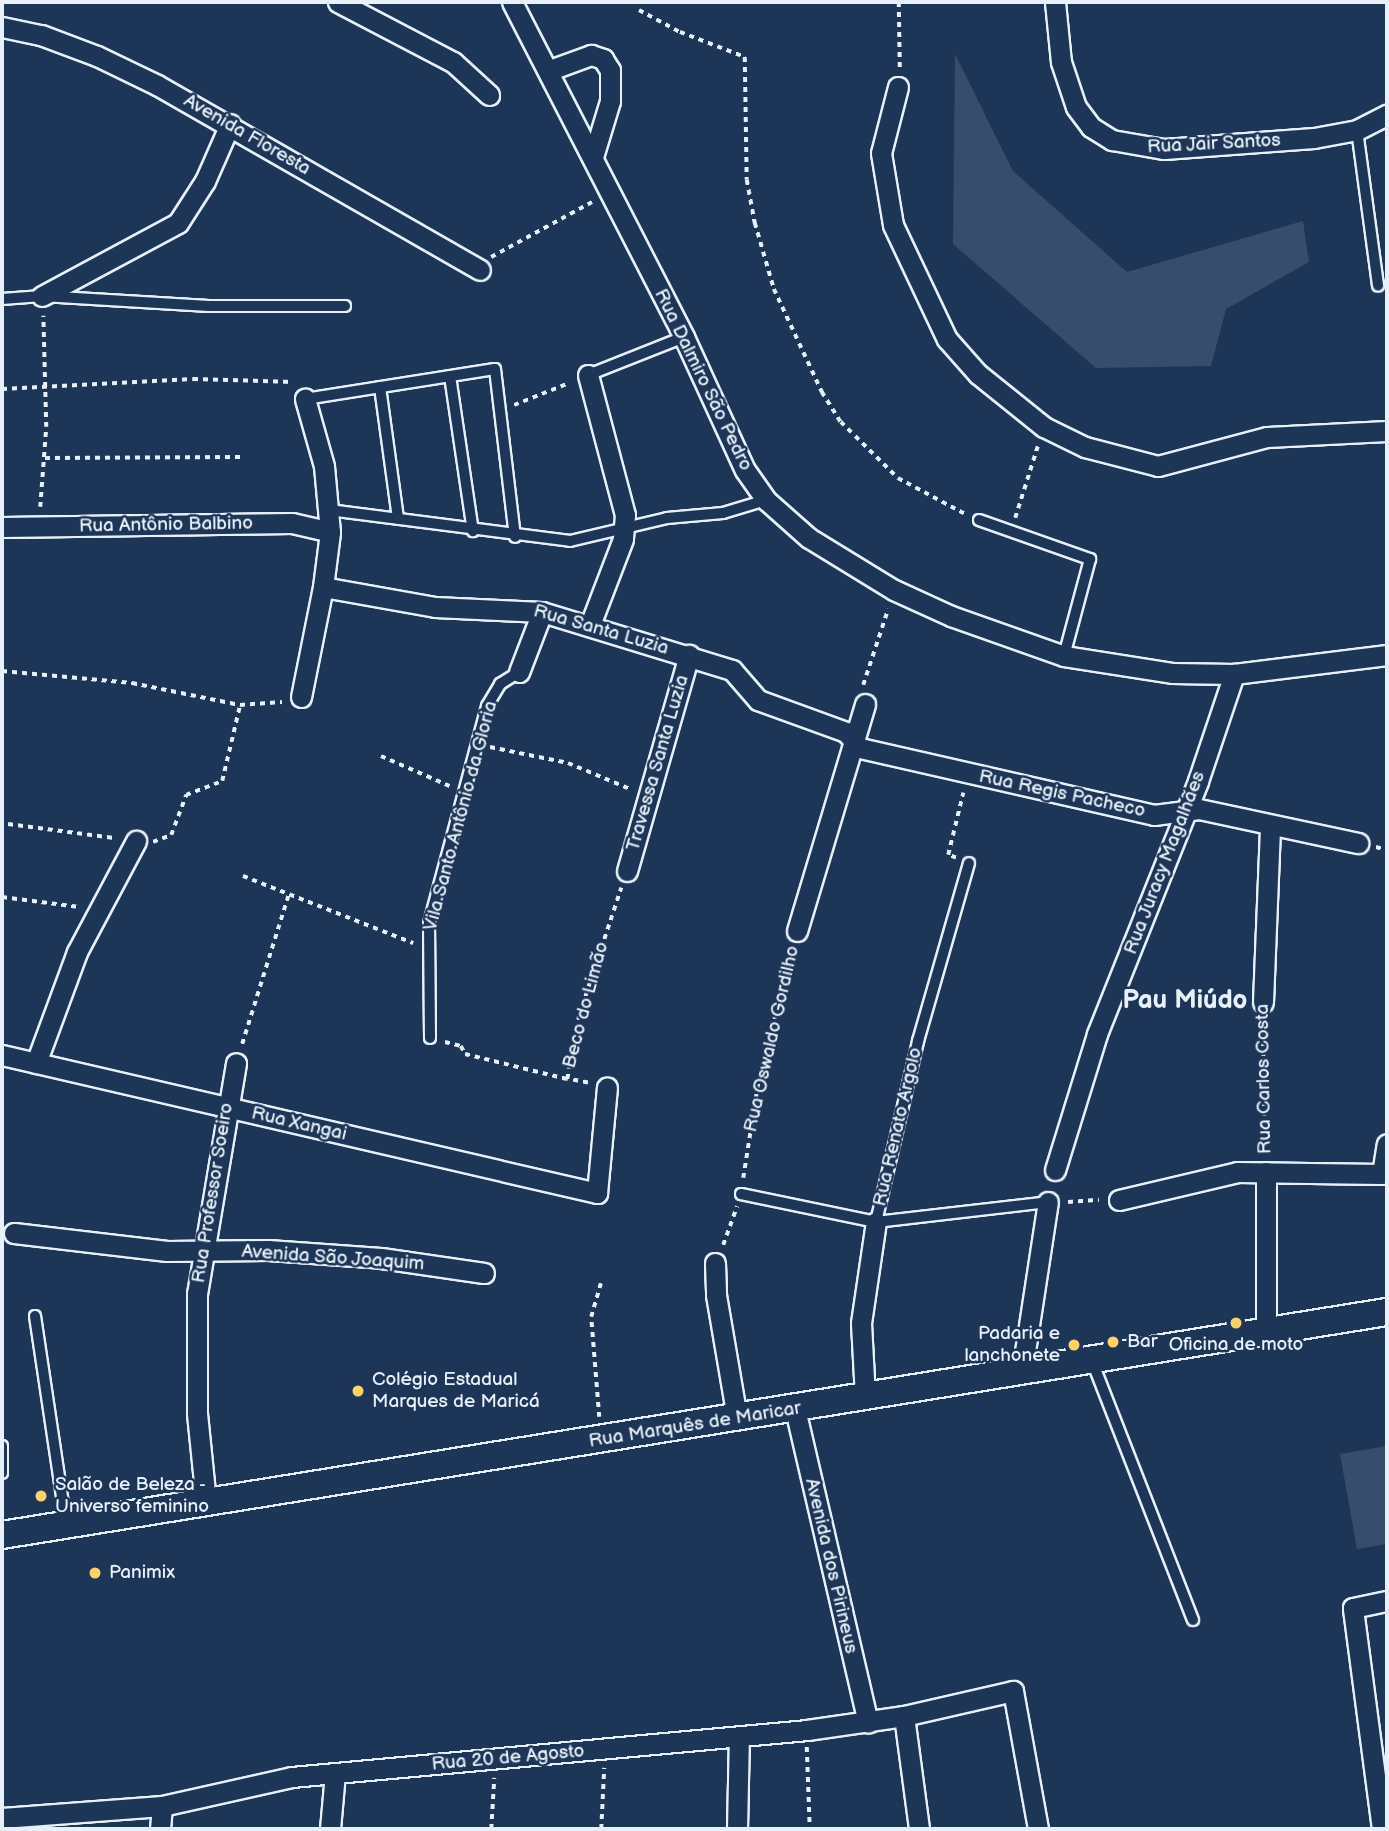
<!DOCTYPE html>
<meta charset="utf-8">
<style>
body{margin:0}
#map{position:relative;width:1389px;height:1831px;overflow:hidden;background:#1d3557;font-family:"Balsamiq Sans",sans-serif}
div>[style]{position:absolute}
.green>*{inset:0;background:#374d6c}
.path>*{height:3.5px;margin-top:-1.75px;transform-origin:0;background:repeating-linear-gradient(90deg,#e8f1f8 0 5px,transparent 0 10px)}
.roads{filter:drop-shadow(2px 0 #e8f1f8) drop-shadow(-2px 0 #e8f1f8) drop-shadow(0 2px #e8f1f8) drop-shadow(0 -2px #e8f1f8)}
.lane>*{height:10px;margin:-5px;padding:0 5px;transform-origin:5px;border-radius:5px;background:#1d3557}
.street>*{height:19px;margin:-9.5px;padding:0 9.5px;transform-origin:9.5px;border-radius:9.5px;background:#1d3557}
.secondary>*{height:26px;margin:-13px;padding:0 13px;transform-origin:13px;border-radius:13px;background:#1d3557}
.dots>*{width:19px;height:19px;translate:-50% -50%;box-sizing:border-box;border:4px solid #1d3557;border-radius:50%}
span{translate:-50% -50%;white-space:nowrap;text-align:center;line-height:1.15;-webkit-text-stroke:5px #1d3557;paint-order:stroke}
.street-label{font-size:19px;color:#e8f1f8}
.poi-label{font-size:19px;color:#e8f1f8}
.right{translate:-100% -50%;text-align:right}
.left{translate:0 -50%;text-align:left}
.district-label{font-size:26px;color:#e8f1f8;font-weight:700}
.frame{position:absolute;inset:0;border:4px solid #e8f1f8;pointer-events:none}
</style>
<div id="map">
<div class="green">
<div style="clip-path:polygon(955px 54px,1013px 171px,1127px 272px,1303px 221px,1309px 262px,1226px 309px,1211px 366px,1096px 368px,953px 244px)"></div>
<div style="clip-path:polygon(1387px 1446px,1387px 1544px,1357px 1549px,1340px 1454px)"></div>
</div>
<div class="path">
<div style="left:899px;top:2px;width:67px;rotate:89.1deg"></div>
<div style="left:639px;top:10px;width:47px;rotate:28.2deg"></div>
<div style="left:680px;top:32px;width:70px;rotate:21deg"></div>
<div style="left:745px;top:57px;width:123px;rotate:89.1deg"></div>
<div style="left:747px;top:180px;width:44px;rotate:79.5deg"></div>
<div style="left:755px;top:223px;width:69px;rotate:73.9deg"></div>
<div style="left:774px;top:289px;width:114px;rotate:65deg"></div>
<div style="left:822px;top:392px;width:36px;rotate:58deg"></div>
<div style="left:841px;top:422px;width:80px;rotate:44.5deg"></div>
<div style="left:898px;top:478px;width:78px;rotate:28.2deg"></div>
<div style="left:491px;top:257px;width:115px;rotate:-28.6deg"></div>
<div style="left:2px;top:389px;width:191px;rotate:-3deg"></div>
<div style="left:193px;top:379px;width:100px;rotate:1.7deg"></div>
<div style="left:514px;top:405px;width:59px;rotate:-21.8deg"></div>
<div style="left:45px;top:458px;width:195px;rotate:-0.3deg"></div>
<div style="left:40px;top:507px;width:80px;rotate:-85.7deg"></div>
<div style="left:46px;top:427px;width:111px;rotate:-91.5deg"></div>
<div style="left:1015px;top:518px;width:77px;rotate:-72.5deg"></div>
<div style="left:2px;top:671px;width:131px;rotate:5.3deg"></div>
<div style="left:132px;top:683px;width:110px;rotate:11.5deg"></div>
<div style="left:863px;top:685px;width:80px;rotate:-71.8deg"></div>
<div style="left:490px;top:747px;width:80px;rotate:11.6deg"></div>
<div style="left:568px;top:763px;width:67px;rotate:22.8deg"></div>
<div style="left:381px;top:756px;width:77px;rotate:23.6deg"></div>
<div style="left:8px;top:824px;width:107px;rotate:7.5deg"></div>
<div style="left:153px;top:842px;width:19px;rotate:-21deg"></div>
<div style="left:171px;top:835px;width:43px;rotate:-69.4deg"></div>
<div style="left:186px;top:795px;width:39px;rotate:-21deg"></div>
<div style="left:222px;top:781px;width:78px;rotate:-76.7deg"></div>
<div style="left:240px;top:705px;width:42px;rotate:-4.1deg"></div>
<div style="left:1376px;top:847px;width:11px;rotate:15deg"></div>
<div style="left:956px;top:858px;width:9px;rotate:-159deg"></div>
<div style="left:948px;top:855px;width:64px;rotate:-76.4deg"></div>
<div style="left:243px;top:876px;width:183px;rotate:21.5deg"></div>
<div style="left:2px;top:897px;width:78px;rotate:7.4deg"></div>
<div style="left:1263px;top:1021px;width:132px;rotate:89.1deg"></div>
<div style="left:445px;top:1042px;width:16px;rotate:14deg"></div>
<div style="left:461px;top:1046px;width:9px;rotate:63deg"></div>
<div style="left:465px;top:1054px;width:105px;rotate:13.8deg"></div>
<div style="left:242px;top:1044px;width:158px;rotate:-72.7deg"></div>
<div style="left:588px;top:1083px;width:21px;rotate:-169deg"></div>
<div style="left:567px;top:1079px;width:65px;rotate:-79.4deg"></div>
<div style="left:579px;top:1015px;width:134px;rotate:-71.7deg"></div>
<div style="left:743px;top:1178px;width:102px;rotate:-81deg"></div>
<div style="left:759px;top:1077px;width:131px;rotate:-75.4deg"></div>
<div style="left:1068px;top:1202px;width:31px;rotate:-4deg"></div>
<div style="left:723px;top:1245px;width:41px;rotate:-70.3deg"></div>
<div style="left:599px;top:1417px;width:100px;rotate:-94.6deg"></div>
<div style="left:591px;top:1317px;width:35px;rotate:-74deg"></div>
<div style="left:807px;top:1747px;width:82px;rotate:87.9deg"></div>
<div style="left:491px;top:1829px;width:51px;rotate:-86.6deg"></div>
<div style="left:601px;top:1829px;width:61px;rotate:-87.2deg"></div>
</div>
<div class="roads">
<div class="lane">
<div style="left:1357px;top:130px;width:157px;rotate:82.3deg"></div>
<div style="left:2px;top:299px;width:40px;rotate:-4.3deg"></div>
<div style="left:42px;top:296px;width:167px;rotate:3.4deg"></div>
<div style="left:209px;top:306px;width:136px"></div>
<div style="left:588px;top:375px;width:103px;rotate:-21.6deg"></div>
<div style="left:450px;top:376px;width:157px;rotate:81.6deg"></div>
<div style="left:380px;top:387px;width:133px;rotate:82.2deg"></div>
<div style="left:305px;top:399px;width:192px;rotate:-9deg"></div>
<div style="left:495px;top:369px;width:169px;rotate:83.2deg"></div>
<div style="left:329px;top:510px;width:243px;rotate:7.3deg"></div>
<div style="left:570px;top:541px;width:100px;rotate:-13.3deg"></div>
<div style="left:667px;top:518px;width:56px;rotate:-5.1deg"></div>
<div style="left:723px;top:513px;width:45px;rotate:-16.8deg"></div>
<div style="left:979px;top:520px;width:118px;rotate:19.4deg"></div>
<div style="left:1090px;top:559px;width:100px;rotate:105deg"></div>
<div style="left:430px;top:1038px;width:115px;rotate:-90.5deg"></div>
<div style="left:429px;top:923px;width:225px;rotate:-75deg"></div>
<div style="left:487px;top:706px;width:26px;rotate:-59deg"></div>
<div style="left:500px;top:684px;width:22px;rotate:-32deg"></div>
<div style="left:741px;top:1194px;width:138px;rotate:11.7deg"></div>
<div style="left:876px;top:1222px;width:173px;rotate:-6.6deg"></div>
<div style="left:876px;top:1222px;width:186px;rotate:-76.9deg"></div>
<div style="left:918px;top:1041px;width:185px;rotate:-74deg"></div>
<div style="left:35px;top:1316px;width:209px;rotate:81.5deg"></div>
<div style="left:1092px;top:1361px;width:278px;rotate:68.7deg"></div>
<div style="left:2px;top:1446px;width:27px;rotate:90deg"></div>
</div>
<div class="street">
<div style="left:338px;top:2px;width:130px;rotate:27.6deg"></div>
<div style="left:453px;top:62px;width:49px;rotate:42.5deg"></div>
<div style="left:512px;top:2px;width:377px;rotate:62.8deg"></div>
<div style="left:684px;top:337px;width:146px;rotate:65.4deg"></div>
<div style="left:745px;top:470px;width:37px;rotate:55deg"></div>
<div style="left:766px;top:500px;width:57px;rotate:41.5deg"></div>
<div style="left:809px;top:538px;width:100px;rotate:31.5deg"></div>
<div style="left:894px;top:590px;width:63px;rotate:24.5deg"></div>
<div style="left:951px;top:616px;width:120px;rotate:19.5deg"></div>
<div style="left:1064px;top:656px;width:109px;rotate:8.9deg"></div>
<div style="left:1172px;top:673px;width:62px;rotate:0.9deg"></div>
<div style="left:1234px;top:674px;width:154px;rotate:-7.1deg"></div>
<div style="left:1055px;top:2px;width:60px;rotate:84.3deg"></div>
<div style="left:1061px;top:62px;width:47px;rotate:71.6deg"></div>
<div style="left:1076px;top:107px;width:25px;rotate:53deg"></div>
<div style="left:1091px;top:127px;width:25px;rotate:32deg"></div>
<div style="left:1112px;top:140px;width:53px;rotate:9.8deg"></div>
<div style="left:1164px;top:149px;width:150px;rotate:-4.2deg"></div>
<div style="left:1314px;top:138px;width:44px;rotate:-10.5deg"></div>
<div style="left:1357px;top:130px;width:34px;rotate:-27deg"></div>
<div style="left:2px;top:27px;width:40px;rotate:12deg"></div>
<div style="left:41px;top:35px;width:60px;rotate:20.6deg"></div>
<div style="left:97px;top:56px;width:67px;rotate:25.8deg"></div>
<div style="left:157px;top:85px;width:372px;rotate:29.8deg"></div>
<div style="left:550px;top:70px;width:44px;rotate:-20.1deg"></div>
<div style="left:591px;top:55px;width:13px;rotate:18deg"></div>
<div style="left:603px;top:59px;width:13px;rotate:58deg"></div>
<div style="left:610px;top:70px;width:31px;rotate:90deg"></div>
<div style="left:610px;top:101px;width:59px;rotate:106.9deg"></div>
<div style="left:898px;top:87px;width:68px;rotate:104.4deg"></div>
<div style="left:881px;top:153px;width:73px;rotate:80.5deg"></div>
<div style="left:893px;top:225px;width:126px;rotate:64.7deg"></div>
<div style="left:947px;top:339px;width:47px;rotate:48.5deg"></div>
<div style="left:978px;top:374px;width:85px;rotate:38.8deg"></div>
<div style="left:1044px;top:427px;width:46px;rotate:26deg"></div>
<div style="left:1085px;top:447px;width:75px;rotate:14.6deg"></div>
<div style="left:1158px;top:466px;width:113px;rotate:-14.9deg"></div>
<div style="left:1267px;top:437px;width:120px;rotate:-2.9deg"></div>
<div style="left:42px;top:296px;width:154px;rotate:-28.2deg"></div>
<div style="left:178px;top:223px;width:50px;rotate:-57.3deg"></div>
<div style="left:205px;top:181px;width:62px;rotate:-66.3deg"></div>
<div style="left:588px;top:375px;width:145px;rotate:75.2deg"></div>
<div style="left:625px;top:515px;width:24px;rotate:95deg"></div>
<div style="left:623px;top:539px;width:92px;rotate:111deg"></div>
<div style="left:2px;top:527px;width:290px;rotate:-0.8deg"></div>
<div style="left:292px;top:523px;width:39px;rotate:13deg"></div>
<div style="left:323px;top:587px;width:114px;rotate:10.1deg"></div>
<div style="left:435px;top:607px;width:107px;rotate:2.7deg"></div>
<div style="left:542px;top:612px;width:199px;rotate:17deg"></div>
<div style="left:732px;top:670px;width:40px;rotate:49deg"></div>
<div style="left:758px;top:700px;width:94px;rotate:20deg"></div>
<div style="left:846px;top:732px;width:21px;rotate:49deg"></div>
<div style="left:860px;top:748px;width:302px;rotate:12.8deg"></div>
<div style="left:1154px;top:815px;width:45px;rotate:-7.6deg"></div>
<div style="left:1199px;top:809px;width:163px;rotate:12.1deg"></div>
<div style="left:519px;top:672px;width:64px;rotate:-69deg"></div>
<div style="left:301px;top:697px;width:112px;rotate:-78.7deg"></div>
<div style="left:323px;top:587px;width:55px;rotate:-82.7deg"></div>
<div style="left:330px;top:532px;width:66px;rotate:-95.2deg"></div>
<div style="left:324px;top:466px;width:70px;rotate:-105.8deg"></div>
<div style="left:627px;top:871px;width:225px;rotate:-74deg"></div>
<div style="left:797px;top:931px;width:237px;rotate:-73.3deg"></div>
<div style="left:1263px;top:1002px;width:177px;rotate:-87.7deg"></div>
<div style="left:2px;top:1055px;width:611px;rotate:13.06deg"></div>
<div style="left:597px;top:1193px;width:106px;rotate:-84.6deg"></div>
<div style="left:36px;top:1063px;width:118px;rotate:-69.7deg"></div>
<div style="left:77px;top:952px;width:126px;rotate:-62deg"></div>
<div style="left:1055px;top:1170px;width:142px;rotate:-72.8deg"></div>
<div style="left:1097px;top:1034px;width:272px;rotate:-68.2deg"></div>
<div style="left:1198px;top:781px;width:113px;rotate:-71.4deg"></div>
<div style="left:1119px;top:1200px;width:121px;rotate:-13.3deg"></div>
<div style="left:1237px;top:1172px;width:145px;rotate:0.8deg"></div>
<div style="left:1382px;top:1174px;width:30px;rotate:-81deg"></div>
<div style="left:14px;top:1233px;width:154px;rotate:6.7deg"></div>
<div style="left:167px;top:1251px;width:101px;rotate:-0.6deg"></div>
<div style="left:268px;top:1250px;width:113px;rotate:4deg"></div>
<div style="left:381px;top:1258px;width:104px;rotate:8.3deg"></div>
<div style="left:715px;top:1263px;width:32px;rotate:88deg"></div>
<div style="left:716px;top:1295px;width:125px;rotate:80.3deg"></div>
<div style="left:1266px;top:1333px;width:161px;rotate:-90deg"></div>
<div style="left:1022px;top:1371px;width:171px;rotate:-81.3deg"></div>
<div style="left:865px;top:1397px;width:74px;rotate:-93.1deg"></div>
<div style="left:861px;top:1323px;width:102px;rotate:-81.6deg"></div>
<div style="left:795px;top:1409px;width:322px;rotate:76.9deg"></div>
<div style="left:206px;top:1502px;width:89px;rotate:-95.8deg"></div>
<div style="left:197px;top:1413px;width:119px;rotate:-90deg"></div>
<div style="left:197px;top:1294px;width:234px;rotate:-80.4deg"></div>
<div style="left:904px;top:1716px;width:114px;rotate:82.4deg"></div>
<div style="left:2px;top:1818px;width:160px;rotate:-4.3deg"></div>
<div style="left:162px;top:1806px;width:133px;rotate:-12.6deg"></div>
<div style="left:292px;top:1777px;width:517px;rotate:-5.21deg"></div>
<div style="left:807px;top:1730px;width:98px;rotate:-8.2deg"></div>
<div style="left:904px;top:1716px;width:112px;rotate:-12.9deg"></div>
<div style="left:1013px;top:1691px;width:140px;rotate:79.7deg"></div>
<div style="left:160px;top:1829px;width:23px;rotate:-85deg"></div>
<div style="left:330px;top:1829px;width:56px;rotate:-84.9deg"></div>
<div style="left:737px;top:1829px;width:92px;rotate:-88.8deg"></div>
<div style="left:1382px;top:1829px;width:223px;rotate:-97.5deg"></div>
<div style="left:1353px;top:1608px;width:35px;rotate:-12deg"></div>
</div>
<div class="secondary">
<div style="left:2px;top:1535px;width:1403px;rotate:-9.15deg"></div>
</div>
</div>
<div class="dots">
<div style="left:1236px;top:1323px;background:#ffd166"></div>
<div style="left:1113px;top:1342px;background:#ffd166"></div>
<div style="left:1074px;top:1345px;background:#ffd166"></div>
<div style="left:358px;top:1391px;background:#ffd166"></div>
<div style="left:41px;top:1496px;background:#ffd166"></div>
<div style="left:95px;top:1573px;background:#ffd166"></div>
</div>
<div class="street-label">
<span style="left:247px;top:135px;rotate:30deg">Avenida Floresta</span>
<span style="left:1214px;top:144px;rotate:-3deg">Rua Jair Santos</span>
<span style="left:703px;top:380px;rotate:64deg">Rua Dalmiro São Pedro</span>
<span style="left:166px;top:525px;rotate:-1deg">Rua Antônio Balbino</span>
<span style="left:601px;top:630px;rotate:16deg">Rua Santa Luzia</span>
<span style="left:658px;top:763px;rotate:-74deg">Travessa Santa Luzia</span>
<span style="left:1062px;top:794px;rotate:12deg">Rua Regis Pacheco</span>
<span style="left:461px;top:816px;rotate:-75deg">Vila Santo Antônio da Gloria</span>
<span style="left:1165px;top:863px;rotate:-69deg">Rua Juracy Magalhães</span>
<span style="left:586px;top:1005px;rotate:-75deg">Beco do Limão</span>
<span style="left:772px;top:1039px;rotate:-77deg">Rua Oswaldo Gordilho</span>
<span style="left:1264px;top:1079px;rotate:-91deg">Rua Carlos Costa</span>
<span style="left:299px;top:1124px;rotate:13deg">Rua Xangai</span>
<span style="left:898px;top:1127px;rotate:-77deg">Rua Renato Argolo</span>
<span style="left:213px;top:1193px;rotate:-81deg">Rua Professor Soeiro</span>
<span style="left:333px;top:1258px;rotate:4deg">Avenida São Joaquim</span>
<span style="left:695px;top:1425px;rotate:-9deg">Rua Marquês de Maricar</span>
<span style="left:831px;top:1566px;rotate:77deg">Avenida dos Pirineus</span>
<span style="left:508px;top:1758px;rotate:-5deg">Rua 20 de Agosto</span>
</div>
<div class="poi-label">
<span class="right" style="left:1060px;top:1345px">Padaria e<br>lanchonete</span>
<span class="left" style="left:1127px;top:1342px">Bar</span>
<span style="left:1236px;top:1345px">Oficina de moto</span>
<span class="left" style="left:372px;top:1391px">Colégio Estadual<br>Marques de Maricá</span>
<span class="left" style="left:55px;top:1496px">Salão de Beleza -<br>Universo feminino</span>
<span class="left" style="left:109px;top:1573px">Panimix</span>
</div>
<div class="district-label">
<span style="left:1185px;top:1001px">Pau Miúdo</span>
</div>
<div class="frame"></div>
</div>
